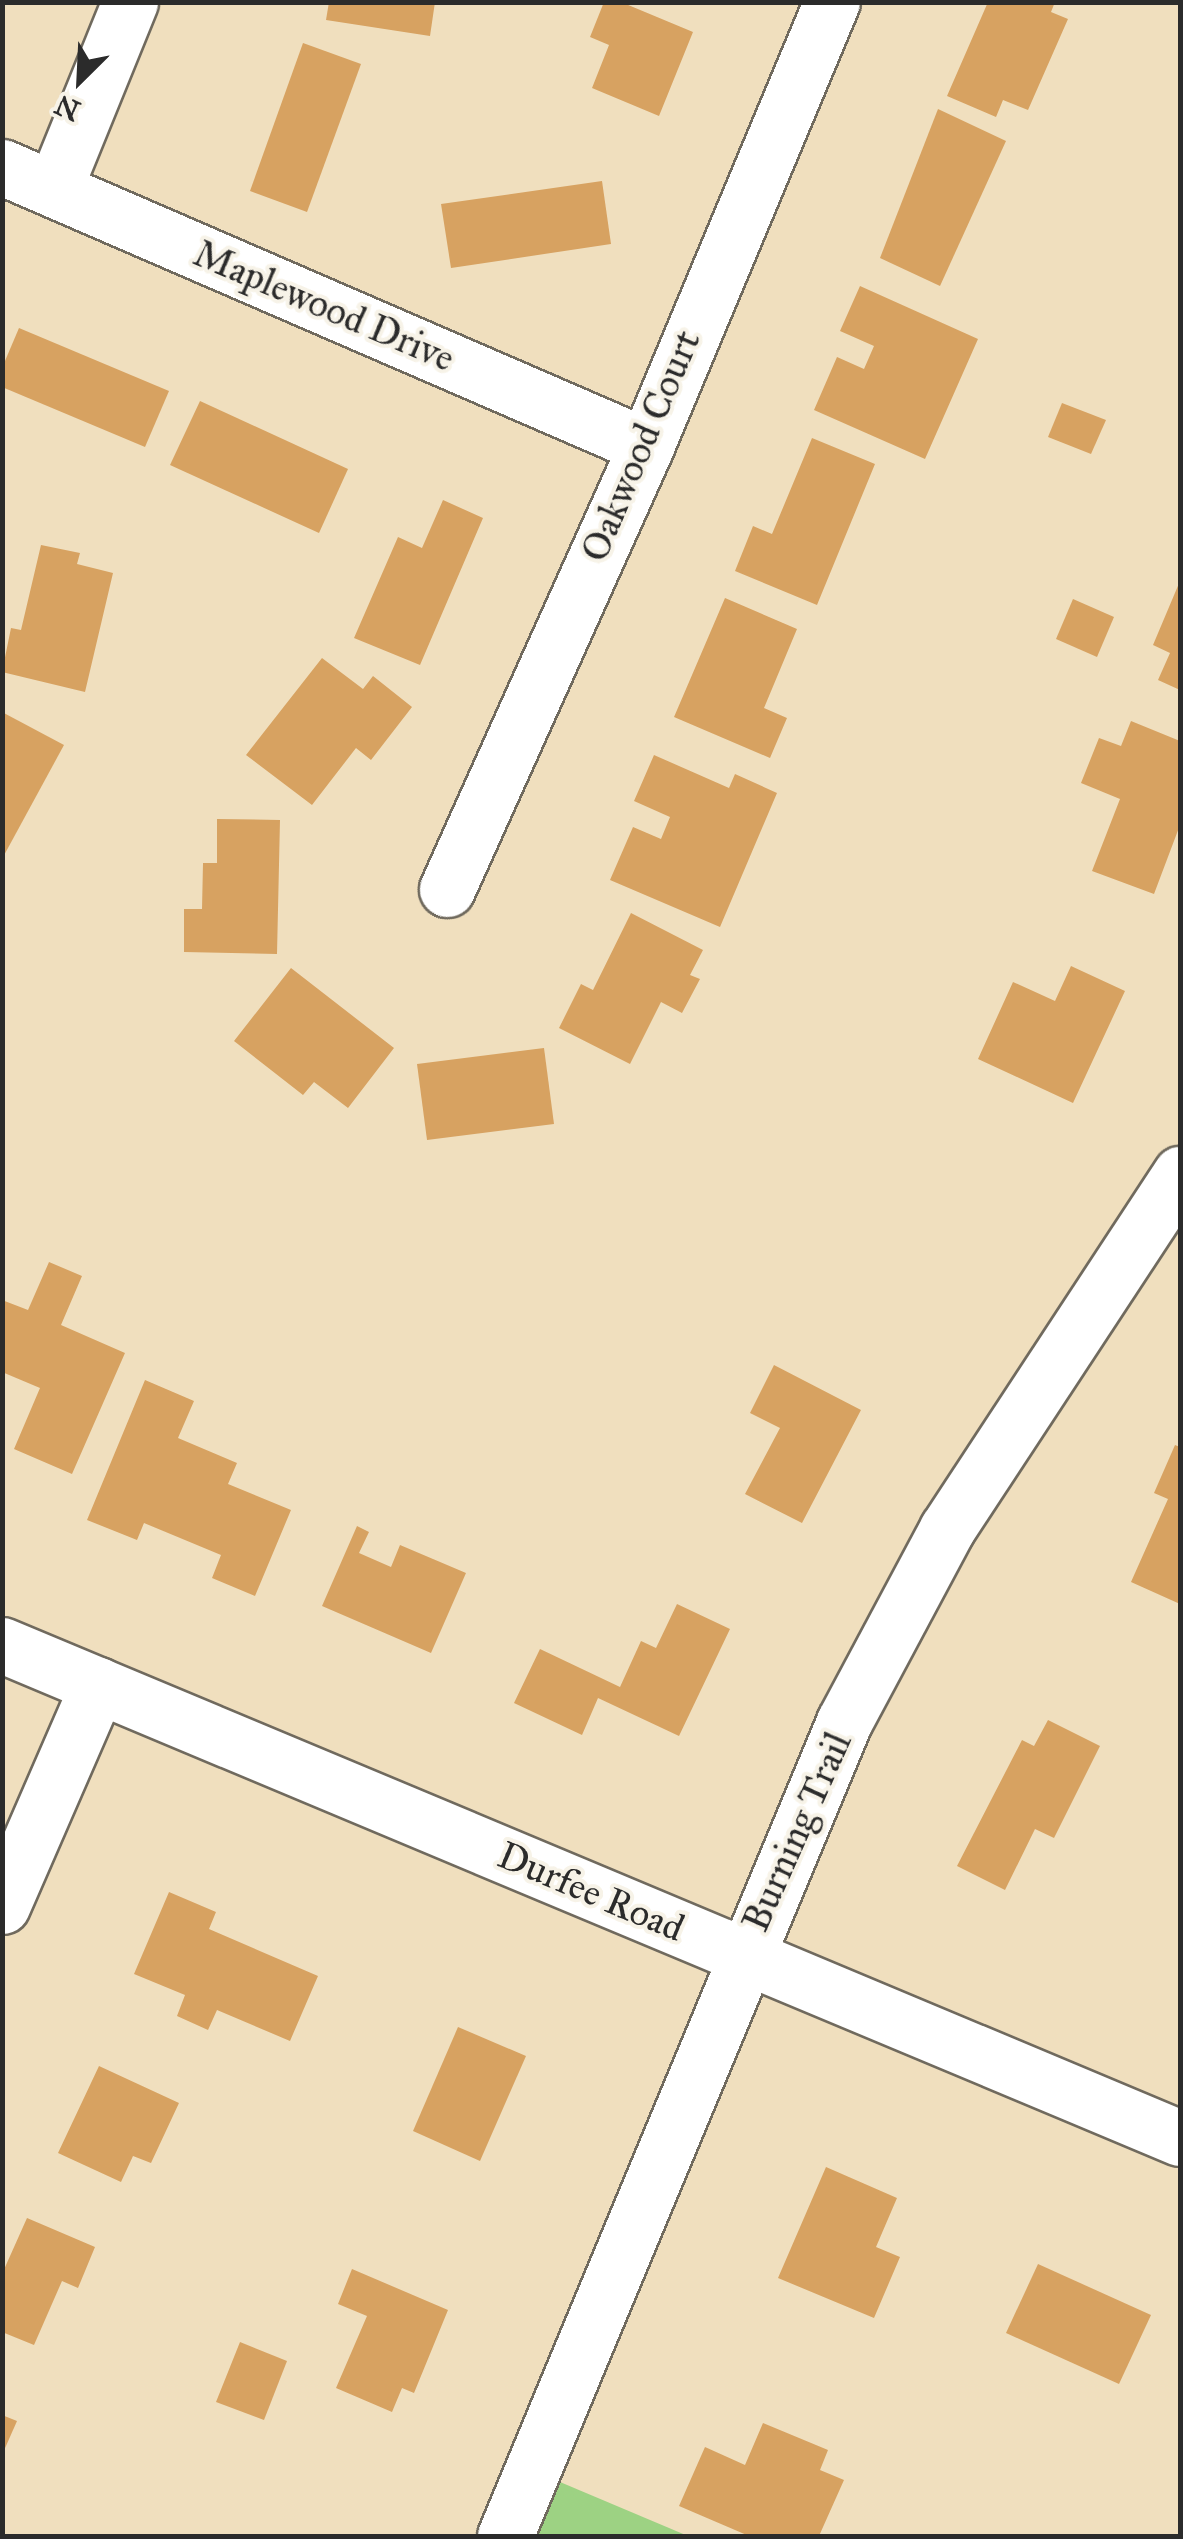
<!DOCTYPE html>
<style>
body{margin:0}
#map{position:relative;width:1183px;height:2539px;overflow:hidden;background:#f0dfbe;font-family:"IM FELL Great Primer",serif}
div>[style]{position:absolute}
.green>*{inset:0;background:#9dd283}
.building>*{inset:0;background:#d7a261}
.roads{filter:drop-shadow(2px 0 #706a5e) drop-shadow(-2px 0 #706a5e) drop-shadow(0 2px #706a5e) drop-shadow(0 -2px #706a5e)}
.minor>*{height:55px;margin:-27.5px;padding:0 27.5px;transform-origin:27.5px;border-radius:27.5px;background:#fff}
span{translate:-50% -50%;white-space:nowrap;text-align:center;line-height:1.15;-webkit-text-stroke:8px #f7f3e8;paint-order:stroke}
.street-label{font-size:38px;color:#2b2b2b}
.frame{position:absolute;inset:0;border:5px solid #2b2b2b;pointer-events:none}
.north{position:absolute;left:30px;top:30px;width:100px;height:100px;-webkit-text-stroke:8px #f7f3e8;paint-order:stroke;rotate:204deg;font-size:28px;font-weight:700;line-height:40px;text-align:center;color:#2b2b2b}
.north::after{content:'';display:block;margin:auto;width:35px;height:45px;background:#2b2b2b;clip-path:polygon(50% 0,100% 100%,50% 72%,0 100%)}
</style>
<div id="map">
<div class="green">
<div style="clip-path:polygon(560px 2482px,688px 2536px,537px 2536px)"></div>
</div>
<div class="building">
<div style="clip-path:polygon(329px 2px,435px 2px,430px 36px,326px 20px)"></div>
<div style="clip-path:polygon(604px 2px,621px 2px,693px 32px,659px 116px,592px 88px,609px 45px,590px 37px)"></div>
<div style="clip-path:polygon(988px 2px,1055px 2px,1051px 12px,1068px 19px,1028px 110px,1003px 100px,996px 117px,947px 96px)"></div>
<div style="clip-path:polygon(303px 43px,361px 64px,307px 212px,250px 191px)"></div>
<div style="clip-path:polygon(938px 109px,1006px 141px,940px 286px,880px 258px)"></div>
<div style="clip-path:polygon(602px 181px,611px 244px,451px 268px,441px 204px)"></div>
<div style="clip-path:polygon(860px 286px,978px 339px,925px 459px,814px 410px,837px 357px,864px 369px,874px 346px,840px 331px)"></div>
<div style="clip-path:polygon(19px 328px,169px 391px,145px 447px,2px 387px,2px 368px)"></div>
<div style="clip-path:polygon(200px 401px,348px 469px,319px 533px,170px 465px)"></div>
<div style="clip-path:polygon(1062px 403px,1106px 420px,1091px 454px,1048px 437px)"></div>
<div style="clip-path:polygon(812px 438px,875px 464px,817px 605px,735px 571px,753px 526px,772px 534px)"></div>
<div style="clip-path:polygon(443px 500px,483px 518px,420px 665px,354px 638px,398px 537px,422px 548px)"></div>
<div style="clip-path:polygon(41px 545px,80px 553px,77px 564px,113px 573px,85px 692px,2px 672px,11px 628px,21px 630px)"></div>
<div style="clip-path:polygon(1180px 581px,1180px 690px,1158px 680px,1170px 653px,1153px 645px)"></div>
<div style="clip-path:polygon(725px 598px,797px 629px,764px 708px,787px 718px,770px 758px,674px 717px)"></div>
<div style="clip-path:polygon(1073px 599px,1114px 617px,1097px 657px,1056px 639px)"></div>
<div style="clip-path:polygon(322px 658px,363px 689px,373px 676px,412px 707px,371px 760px,356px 748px,312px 805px,246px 755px)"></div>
<div style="clip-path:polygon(2px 712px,64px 745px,2px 859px)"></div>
<div style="clip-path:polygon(1131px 721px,1180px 741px,1180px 825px,1154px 894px,1092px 871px,1120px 799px,1081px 783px,1099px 738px,1121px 746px)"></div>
<div style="clip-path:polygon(654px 755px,729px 788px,735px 774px,777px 793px,720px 927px,610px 880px,633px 827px,661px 839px,670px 817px,634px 801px)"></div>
<div style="clip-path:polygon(217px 819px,280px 820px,277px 954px,184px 952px,184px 909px,202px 909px,203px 863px,217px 863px)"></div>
<div style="clip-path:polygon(631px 913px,703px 950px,690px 975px,700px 979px,682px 1013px,661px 1002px,630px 1064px,559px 1028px,581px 984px,593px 990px)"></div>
<div style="clip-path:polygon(1071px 966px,1125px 991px,1073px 1103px,978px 1059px,1013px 982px,1055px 1001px)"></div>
<div style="clip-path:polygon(291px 968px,394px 1048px,348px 1108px,314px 1082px,303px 1095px,234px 1041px)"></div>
<div style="clip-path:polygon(544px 1048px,554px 1124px,427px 1140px,417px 1064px)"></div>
<div style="clip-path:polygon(49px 1262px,82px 1276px,61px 1325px,125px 1353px,72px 1474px,14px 1449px,40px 1388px,2px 1372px,2px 1300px,28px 1310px)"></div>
<div style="clip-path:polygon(774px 1365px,861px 1410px,802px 1523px,745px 1494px,780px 1428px,750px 1413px)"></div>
<div style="clip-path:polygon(145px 1380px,194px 1401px,178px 1438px,237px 1463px,228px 1484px,291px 1510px,255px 1596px,212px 1578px,221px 1555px,144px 1523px,137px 1540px,87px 1520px)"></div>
<div style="clip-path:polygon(1175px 1445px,1180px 1447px,1180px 1604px,1131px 1582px,1168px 1499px,1154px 1493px)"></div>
<div style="clip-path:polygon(357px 1526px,369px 1532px,359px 1553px,391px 1567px,400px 1545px,466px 1573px,431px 1653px,322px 1606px)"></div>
<div style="clip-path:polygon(677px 1604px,730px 1629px,679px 1736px,598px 1698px,582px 1735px,514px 1703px,540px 1649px,620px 1687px,641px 1641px,656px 1648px)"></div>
<div style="clip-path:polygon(1048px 1720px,1100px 1746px,1054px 1838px,1035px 1829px,1005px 1890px,957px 1866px,1022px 1740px,1034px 1746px)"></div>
<div style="clip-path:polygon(169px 1892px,216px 1912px,209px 1929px,318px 1976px,290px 2041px,217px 2010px,208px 2030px,177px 2016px,185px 1995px,134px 1974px)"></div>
<div style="clip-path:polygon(458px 2027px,526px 2056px,480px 2161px,413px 2131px)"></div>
<div style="clip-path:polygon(99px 2066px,179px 2103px,151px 2163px,133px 2156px,121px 2182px,58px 2153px)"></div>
<div style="clip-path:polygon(826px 2167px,897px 2198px,876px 2247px,900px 2257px,874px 2318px,778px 2278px)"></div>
<div style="clip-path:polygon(27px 2218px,95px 2247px,78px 2288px,62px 2281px,34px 2345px,2px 2332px,2px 2274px)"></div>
<div style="clip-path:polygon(1038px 2264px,1151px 2315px,1119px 2384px,1006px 2333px)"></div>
<div style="clip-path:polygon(352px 2269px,448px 2310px,414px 2393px,402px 2388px,392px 2412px,336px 2388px,367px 2316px,338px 2304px)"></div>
<div style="clip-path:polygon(240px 2342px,287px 2361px,264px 2420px,216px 2402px)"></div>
<div style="clip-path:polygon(2px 2415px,17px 2421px,2px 2455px)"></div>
<div style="clip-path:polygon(763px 2423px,828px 2450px,820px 2470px,844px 2480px,819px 2536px,749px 2536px,679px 2506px,705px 2447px,745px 2465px)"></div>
</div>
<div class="roads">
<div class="minor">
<div style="left:2px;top:167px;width:702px;rotate:23.42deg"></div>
<div style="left:54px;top:189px;width:202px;rotate:-67.9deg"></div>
<div style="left:447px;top:889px;width:486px;rotate:-65.8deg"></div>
<div style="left:646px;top:446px;width:481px;rotate:-67.3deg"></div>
<div style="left:2px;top:1645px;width:1277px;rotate:22.71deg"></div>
<div style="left:2px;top:1906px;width:241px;rotate:-66.5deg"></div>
<div style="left:505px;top:2536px;width:882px;rotate:-67.39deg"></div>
<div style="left:844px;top:1722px;width:219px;rotate:-61.9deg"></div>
<div style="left:947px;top:1529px;width:425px;rotate:-56.7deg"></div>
</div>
</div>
<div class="street-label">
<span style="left:324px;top:306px;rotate:23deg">Maplewood Drive</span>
<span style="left:641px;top:446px;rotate:-67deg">Oakwood Court</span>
<span style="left:797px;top:1832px;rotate:-66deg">Burning Trail</span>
<span style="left:591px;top:1892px;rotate:23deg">Durfee Road</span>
</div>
<div class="frame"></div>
<div class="north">N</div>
</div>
